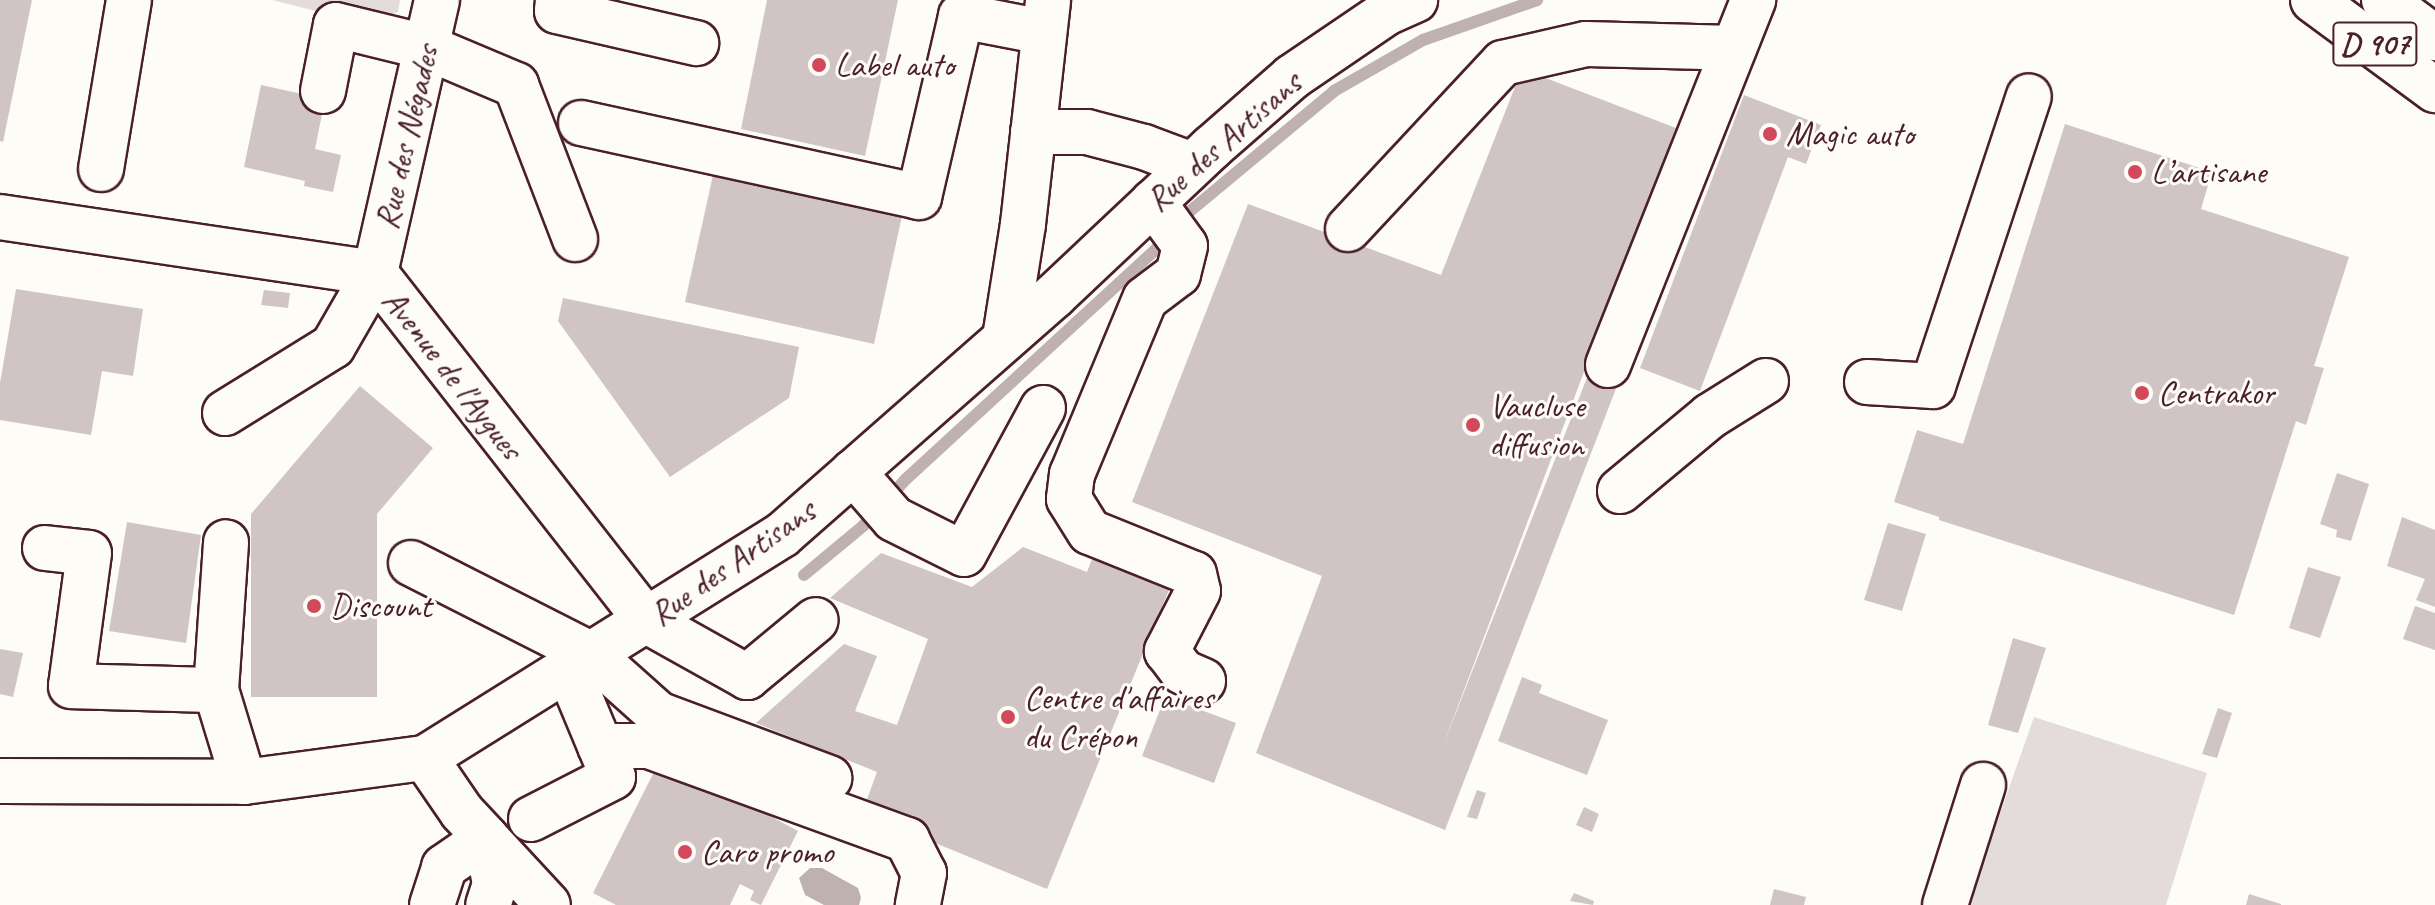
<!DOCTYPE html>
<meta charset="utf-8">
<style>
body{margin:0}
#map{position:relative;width:2435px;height:905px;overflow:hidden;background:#fdfcf7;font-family:Caveat,sans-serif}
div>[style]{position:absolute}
.green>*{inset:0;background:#e3dcda}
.water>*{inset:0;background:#c0b1b1}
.stream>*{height:12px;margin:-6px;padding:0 6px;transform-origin:6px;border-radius:6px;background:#c0b1b1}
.building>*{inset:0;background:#d0c5c4}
.roads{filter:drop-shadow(2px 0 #4a1f2b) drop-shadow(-2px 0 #4a1f2b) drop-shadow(0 2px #4a1f2b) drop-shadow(0 -2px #4a1f2b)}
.minor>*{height:44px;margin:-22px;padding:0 22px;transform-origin:22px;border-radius:22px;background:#fdfcf7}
.major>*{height:44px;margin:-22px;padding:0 22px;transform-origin:22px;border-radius:22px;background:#fdfcf7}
.dots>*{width:22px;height:22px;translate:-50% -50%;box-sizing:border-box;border:4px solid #fdfcf7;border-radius:50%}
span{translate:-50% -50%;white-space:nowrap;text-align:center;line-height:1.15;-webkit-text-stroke:6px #fdfcf7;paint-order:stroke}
.shield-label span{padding:2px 6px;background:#fdfcf7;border:2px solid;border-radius:6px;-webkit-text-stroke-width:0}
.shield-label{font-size:32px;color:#4a1f2b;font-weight:700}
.poi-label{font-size:34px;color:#4a1f2b}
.left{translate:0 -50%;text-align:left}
.street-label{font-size:34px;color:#4a1f2b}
</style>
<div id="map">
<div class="green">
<div style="clip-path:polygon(272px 0,400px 0,398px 12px,367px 24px)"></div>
<div style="clip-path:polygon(2034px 717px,2207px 773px,2166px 905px,1968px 905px)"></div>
</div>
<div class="water">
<div style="clip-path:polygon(810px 868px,822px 868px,858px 888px,861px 898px,859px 905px,824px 905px,805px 895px,799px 878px)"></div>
</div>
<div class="stream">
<div style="left:804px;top:575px;width:77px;rotate:-39.7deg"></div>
<div style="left:863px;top:526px;width:62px;rotate:-47.6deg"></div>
<div style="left:905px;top:480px;width:343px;rotate:-42.6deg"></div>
<div style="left:1157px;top:248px;width:48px;rotate:-48.4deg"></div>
<div style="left:1189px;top:212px;width:189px;rotate:-39.8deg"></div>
<div style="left:1334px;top:91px;width:103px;rotate:-29.8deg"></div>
<div style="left:1423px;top:40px;width:121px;rotate:-19.3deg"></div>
</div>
<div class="building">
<div style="clip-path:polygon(0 0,32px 0,3px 142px,0 141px)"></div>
<div style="clip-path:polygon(767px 0,898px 0,865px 156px,741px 129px)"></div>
<div style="clip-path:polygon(1522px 69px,1676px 128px,1441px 751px,1590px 370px,1619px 381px,1445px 830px,1256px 753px,1322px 576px,1132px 502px,1248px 204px,1441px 275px)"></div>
<div style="clip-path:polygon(261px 85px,325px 99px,315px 149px,341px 155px,333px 192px,304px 186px,305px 181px,244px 167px)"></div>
<div style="clip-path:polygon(1744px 95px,1821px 125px,1806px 164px,1788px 157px,1700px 391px,1640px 368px)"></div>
<div style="clip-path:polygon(2065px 124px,2212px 172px,2201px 209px,2349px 257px,2314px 366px,2324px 368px,2306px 425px,2296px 421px,2234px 615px,1939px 520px,1939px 517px,1894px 502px,1917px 430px,1963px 444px)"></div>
<div style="clip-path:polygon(713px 175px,902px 216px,874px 344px,685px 302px)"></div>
<div style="clip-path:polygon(16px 289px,143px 309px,133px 376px,102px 371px,91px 435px,0 420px,0 383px)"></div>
<div style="clip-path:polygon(264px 290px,290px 293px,288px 308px,261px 305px)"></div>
<div style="clip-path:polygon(563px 298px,799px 347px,789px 398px,670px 477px,558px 321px)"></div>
<div style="clip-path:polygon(360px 386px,433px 448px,377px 514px,377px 697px,251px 697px,251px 514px)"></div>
<div style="clip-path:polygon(2337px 473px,2369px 484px,2351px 541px,2336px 537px,2337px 530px,2320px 524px)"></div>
<div style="clip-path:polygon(2402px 517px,2435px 530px,2435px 607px,2416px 600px,2425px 579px,2387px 566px)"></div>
<div style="clip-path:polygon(127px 522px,201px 535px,186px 643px,109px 631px)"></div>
<div style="clip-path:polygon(1888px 523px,1926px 534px,1902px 611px,1864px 600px)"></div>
<div style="clip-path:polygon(1098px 544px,1175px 575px,1047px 889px,862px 813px,877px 772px,756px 723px,844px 644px,877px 656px,855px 711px,897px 725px,928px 639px,830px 598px,881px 553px,972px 587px,1023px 547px,1087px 572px)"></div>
<div style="clip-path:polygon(2308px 567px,2341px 577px,2320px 638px,2289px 628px)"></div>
<div style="clip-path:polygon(2415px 606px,2435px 613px,2435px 650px,2403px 639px)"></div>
<div style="clip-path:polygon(2013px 638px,2046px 648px,2018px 733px,1988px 725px)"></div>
<div style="clip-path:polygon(0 649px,23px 653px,13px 697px,0 694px)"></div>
<div style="clip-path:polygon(1522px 677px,1542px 685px,1539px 693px,1608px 720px,1587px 775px,1498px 741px)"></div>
<div style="clip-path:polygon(1163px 702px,1181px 708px,1182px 703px,1236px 723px,1214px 783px,1142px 756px)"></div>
<div style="clip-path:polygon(2218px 708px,2232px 713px,2217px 758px,2202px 754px)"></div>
<div style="clip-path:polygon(661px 758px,798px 831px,761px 905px,750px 900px,754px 891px,740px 884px,730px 905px,616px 905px,593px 893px)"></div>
<div style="clip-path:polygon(1477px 790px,1486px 793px,1477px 819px,1467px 817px)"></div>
<div style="clip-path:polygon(1584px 807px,1599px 814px,1592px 832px,1576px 825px)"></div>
<div style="clip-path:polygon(1774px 889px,1806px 897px,1804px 905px,1770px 905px)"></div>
<div style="clip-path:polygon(1574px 893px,1594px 901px,1593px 905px,1570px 901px)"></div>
<div style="clip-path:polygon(2249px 894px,2281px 904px,2281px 905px,2246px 905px)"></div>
</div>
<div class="roads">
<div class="minor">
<div style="left:558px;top:0;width:11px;rotate:95deg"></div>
<div style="left:557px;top:11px;width:143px;rotate:13deg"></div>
<div style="left:323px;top:91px;width:67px;rotate:-78.9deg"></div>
<div style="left:336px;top:25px;width:93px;rotate:13.7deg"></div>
<div style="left:426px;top:47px;width:98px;rotate:22.9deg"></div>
<div style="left:516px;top:85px;width:165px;rotate:69deg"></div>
<div style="left:581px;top:123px;width:346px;rotate:12.3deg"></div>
<div style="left:919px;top:197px;width:186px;rotate:-76.9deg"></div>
<div style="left:961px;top:16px;width:84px;rotate:11deg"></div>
<div style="left:1033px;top:132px;width:54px"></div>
<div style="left:1087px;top:132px;width:59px;rotate:14.7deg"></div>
<div style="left:1144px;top:147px;width:51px;rotate:20.6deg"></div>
<div style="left:101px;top:169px;width:171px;rotate:-80.6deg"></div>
<div style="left:1153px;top:202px;width:54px;rotate:54deg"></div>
<div style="left:1185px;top:246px;width:29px;rotate:104deg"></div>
<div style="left:1178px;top:274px;width:41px;rotate:142.9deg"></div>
<div style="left:1145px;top:299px;width:190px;rotate:112.6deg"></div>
<div style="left:1072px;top:474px;width:25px;rotate:97deg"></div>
<div style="left:1069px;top:499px;width:39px;rotate:58deg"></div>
<div style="left:1090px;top:532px;width:112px;rotate:22deg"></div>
<div style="left:1194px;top:574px;width:17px;rotate:77deg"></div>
<div style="left:1198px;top:591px;width:68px;rotate:117.3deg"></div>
<div style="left:1167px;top:651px;width:26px;rotate:53deg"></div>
<div style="left:1183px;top:672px;width:22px;rotate:24deg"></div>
<div style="left:0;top:217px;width:379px;rotate:8.5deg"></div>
<div style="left:375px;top:273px;width:442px;rotate:52deg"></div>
<div style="left:647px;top:621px;width:115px;rotate:29.2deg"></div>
<div style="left:747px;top:677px;width:89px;rotate:-39.6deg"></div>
<div style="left:1348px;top:229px;width:227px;rotate:-47deg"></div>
<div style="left:1503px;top:63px;width:85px;rotate:-12.9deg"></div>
<div style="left:1586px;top:44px;width:148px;rotate:1.5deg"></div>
<div style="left:1005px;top:338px;width:115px;rotate:-81deg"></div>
<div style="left:1023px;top:224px;width:225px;rotate:-83.6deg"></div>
<div style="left:1608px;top:365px;width:393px;rotate:-68.3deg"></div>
<div style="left:1867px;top:382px;width:66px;rotate:3.5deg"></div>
<div style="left:1933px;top:386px;width:305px;rotate:-71.7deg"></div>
<div style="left:225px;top:413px;width:127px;rotate:-31.8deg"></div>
<div style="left:333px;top:346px;width:84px;rotate:-60.1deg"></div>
<div style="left:375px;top:273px;width:280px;rotate:-77.2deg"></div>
<div style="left:853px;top:472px;width:62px;rotate:48.9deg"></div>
<div style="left:894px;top:519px;width:78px;rotate:26.6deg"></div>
<div style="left:964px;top:554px;width:166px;rotate:-61.6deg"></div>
<div style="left:1620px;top:491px;width:117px;rotate:-39.8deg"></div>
<div style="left:1710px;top:416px;width:66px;rotate:-32deg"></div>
<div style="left:45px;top:548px;width:44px;rotate:6.5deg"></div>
<div style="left:89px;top:553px;width:134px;rotate:97.7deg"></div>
<div style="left:71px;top:686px;width:145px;rotate:1.6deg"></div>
<div style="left:216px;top:690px;width:96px;rotate:73.1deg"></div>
<div style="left:411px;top:563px;width:203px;rotate:26.9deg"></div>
<div style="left:592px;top:655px;width:89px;rotate:41.8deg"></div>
<div style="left:658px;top:714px;width:183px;rotate:20.5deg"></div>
<div style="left:216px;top:690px;width:148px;rotate:-86.1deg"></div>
<div style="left:600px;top:746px;width:49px"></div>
<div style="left:649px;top:746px;width:275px;rotate:20deg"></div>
<div style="left:907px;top:840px;width:37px;rotate:63deg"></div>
<div style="left:924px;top:873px;width:33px;rotate:101deg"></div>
<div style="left:425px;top:758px;width:65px;rotate:55.6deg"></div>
<div style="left:462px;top:812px;width:35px;rotate:47deg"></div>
<div style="left:486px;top:838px;width:47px;rotate:78.9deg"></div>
<div style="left:495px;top:884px;width:22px;rotate:108deg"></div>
<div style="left:0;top:781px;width:244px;rotate:0.2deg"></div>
<div style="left:244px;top:782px;width:183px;rotate:-7.6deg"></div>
<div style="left:425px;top:758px;width:421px;rotate:-32deg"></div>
<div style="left:782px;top:535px;width:362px;rotate:-41.3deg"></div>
<div style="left:1054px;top:296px;width:216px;rotate:-43.3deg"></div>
<div style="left:1211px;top:148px;width:108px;rotate:-41.2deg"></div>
<div style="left:1292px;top:77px;width:114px;rotate:-34.2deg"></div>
<div style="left:1386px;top:13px;width:32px;rotate:-24deg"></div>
<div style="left:531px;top:819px;width:92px;rotate:-27.1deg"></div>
<div style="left:613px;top:777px;width:117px;rotate:-112.6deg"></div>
<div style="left:432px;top:905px;width:40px;rotate:-72deg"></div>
<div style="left:444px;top:867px;width:51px;rotate:-34.6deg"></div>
<div style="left:486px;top:838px;width:91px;rotate:47.2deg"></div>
<div style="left:1945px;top:905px;width:126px;rotate:-72.4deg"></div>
</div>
<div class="major">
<div style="left:2313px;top:0;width:152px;rotate:36.4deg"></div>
<div style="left:2384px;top:0;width:64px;rotate:36.7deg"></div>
</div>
</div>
<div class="dots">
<div style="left:819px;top:65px;background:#d1495b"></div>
<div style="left:1770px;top:134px;background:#d1495b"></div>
<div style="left:2135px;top:172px;background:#d1495b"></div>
<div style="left:2142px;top:393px;background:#d1495b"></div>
<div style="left:1473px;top:425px;background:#d1495b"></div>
<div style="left:314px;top:606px;background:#d1495b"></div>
<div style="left:1008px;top:717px;background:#d1495b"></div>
<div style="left:685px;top:852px;background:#d1495b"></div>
</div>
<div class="shield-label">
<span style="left:2375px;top:44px">D 907</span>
</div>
<div class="poi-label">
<span class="left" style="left:835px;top:65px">Label auto</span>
<span class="left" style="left:1786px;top:134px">Magic auto</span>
<span class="left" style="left:2151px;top:172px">L’artisane</span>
<span class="left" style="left:2158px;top:393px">Centrakor</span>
<span class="left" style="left:1489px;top:425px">Vaucluse<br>diffusion</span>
<span class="left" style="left:330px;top:606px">Discount</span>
<span class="left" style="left:1024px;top:717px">Centre d'affaires<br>du Crépon</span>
<span class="left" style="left:701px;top:852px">Caro promo</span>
</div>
<div class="street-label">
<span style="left:406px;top:137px;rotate:-77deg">Rue des Négades</span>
<span style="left:1223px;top:141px;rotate:-41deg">Rue des Artisans</span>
<span style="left:453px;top:374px;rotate:52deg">Avenue de l'Aygues</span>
<span style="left:732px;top:562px;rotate:-35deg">Rue des Artisans</span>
</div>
</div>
